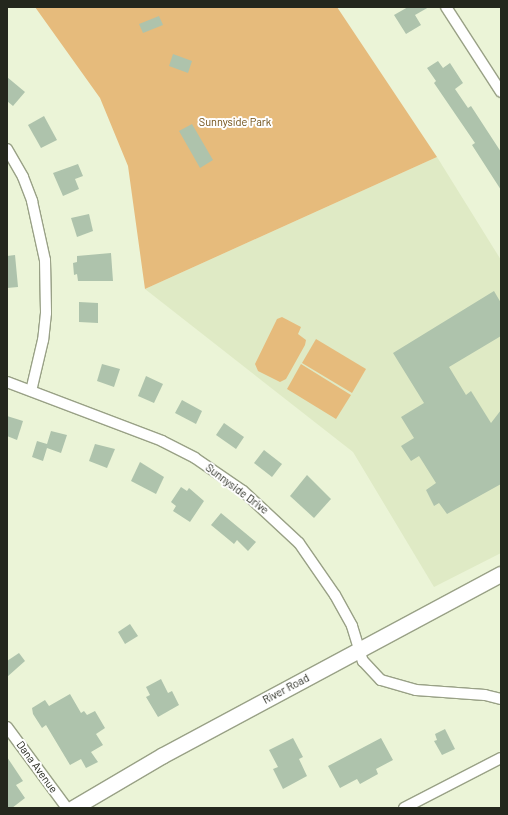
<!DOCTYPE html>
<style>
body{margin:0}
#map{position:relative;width:508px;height:815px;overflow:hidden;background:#ebf4d7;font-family:Barlow,sans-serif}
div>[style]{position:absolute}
.built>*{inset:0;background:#dfeac5}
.green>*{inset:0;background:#e6bb7c}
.building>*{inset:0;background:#aec3ac}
.roads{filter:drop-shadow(1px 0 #99a186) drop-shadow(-1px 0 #99a186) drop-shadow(0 1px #99a186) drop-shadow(0 -1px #99a186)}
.minor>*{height:10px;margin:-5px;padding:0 5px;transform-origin:5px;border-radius:5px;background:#fff}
.secondary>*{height:15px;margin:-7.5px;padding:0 7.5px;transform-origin:7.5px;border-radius:7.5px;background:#fff}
span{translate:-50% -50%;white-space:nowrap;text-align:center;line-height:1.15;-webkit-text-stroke:4px #fff;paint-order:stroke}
.park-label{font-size:11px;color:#6e4c12}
.street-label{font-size:11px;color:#24271d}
.frame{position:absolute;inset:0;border:8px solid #24271d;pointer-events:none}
</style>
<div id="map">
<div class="built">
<div style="clip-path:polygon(437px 157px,501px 260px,501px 553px,434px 587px,353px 452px,145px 289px)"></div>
</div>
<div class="green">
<div style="clip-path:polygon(35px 7px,337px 7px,437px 157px,145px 289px,128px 166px,100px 98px)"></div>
<div style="clip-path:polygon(282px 317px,301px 327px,298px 334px,306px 340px,305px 345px,286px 379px,280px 382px,258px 371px,255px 364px,277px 319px)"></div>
<div style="clip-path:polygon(316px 339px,366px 369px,352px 393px,302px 363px)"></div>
<div style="clip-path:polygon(301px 364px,351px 395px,336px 419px,287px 389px)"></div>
</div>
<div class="building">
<div style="clip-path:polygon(408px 7px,429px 7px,415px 15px,421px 25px,406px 34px,394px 15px)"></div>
<div style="clip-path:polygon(159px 16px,163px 25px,143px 33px,139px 24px)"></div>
<div style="clip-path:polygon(173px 54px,192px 61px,188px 73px,169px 66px)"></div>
<div style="clip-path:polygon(438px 61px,443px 68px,450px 63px,463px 83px,455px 89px,468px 108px,471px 106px,501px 152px,501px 190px,472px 145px,475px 143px,434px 83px,436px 81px,427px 68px)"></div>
<div style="clip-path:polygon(7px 77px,25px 92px,13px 106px,7px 101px)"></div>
<div style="clip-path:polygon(44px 116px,57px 140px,41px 148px,28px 125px)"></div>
<div style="clip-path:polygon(192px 124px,213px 160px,200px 168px,179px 131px)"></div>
<div style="clip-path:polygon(78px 164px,83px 176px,75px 179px,79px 189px,63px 196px,53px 173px)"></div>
<div style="clip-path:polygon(89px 214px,93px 231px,77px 237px,71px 218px)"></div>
<div style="clip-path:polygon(111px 253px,113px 281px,78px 281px,77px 274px,74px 275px,73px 263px,77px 262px,77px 256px)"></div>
<div style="clip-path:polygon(15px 255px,18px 287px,7px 288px,7px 256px)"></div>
<div style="clip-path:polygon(494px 291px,501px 303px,501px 336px,449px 367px,466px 395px,471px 391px,491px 423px,501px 410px,501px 484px,447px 514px,439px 503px,434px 506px,426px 490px,436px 483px,419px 456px,411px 461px,401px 446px,414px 438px,401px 417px,424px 403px,393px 353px)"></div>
<div style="clip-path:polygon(79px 302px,98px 303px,98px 323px,79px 322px)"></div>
<div style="clip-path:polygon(102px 364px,120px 369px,114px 387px,97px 381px)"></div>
<div style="clip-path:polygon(146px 376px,163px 384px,154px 403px,138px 396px)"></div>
<div style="clip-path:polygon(182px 400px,202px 411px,196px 424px,175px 413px)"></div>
<div style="clip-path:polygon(7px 416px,23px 421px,17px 440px,7px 436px)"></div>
<div style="clip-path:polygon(224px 423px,244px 437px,236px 449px,216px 435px)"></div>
<div style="clip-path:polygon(51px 431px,67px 435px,61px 453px,47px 448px,43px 461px,32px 457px,37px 441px,47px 444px)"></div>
<div style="clip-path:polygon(95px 444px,115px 449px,107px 468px,89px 461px)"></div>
<div style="clip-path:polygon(264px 450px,282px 464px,272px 477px,254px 463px)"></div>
<div style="clip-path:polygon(140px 462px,164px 477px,156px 494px,131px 481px)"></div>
<div style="clip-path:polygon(307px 475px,331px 499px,314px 518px,290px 496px)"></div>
<div style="clip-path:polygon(181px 487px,187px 491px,189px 488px,204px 501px,190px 522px,173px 511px,176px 506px,171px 502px)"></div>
<div style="clip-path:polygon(221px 513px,256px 542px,248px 551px,237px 540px,234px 544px,211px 525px)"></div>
<div style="clip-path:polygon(130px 624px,138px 636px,125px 644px,118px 632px)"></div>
<div style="clip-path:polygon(19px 653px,25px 661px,7px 677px,7px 661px)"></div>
<div style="clip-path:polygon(161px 679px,168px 693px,172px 691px,179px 705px,158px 717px,146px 697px,150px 695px,146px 687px)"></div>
<div style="clip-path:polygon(70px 694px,81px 713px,84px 711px,87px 715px,95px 711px,105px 728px,96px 734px,103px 745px,91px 752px,98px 762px,86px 768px,81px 759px,70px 765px,46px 725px,42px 728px,33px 714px,32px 708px,45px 700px,49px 706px)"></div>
<div style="clip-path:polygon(445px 729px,455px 749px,442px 755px,434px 741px,437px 740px,435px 734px)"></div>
<div style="clip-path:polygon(293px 738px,303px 757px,299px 759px,307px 776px,283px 789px,273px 769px,278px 767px,269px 750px)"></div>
<div style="clip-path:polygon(381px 738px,393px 760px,376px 769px,378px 774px,360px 784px,357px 779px,340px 788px,328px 766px)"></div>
<div style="clip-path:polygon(7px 757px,23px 781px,16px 785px,25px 798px,12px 808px,7px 808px)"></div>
</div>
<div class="roads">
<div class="minor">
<div style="left:446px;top:7px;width:101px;rotate:57.1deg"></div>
<div style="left:7px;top:149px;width:32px;rotate:60deg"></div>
<div style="left:23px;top:177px;width:26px;rotate:69deg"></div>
<div style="left:32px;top:201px;width:60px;rotate:77.6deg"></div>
<div style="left:45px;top:260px;width:53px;rotate:88.9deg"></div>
<div style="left:46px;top:313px;width:27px;rotate:96deg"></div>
<div style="left:43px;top:340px;width:52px;rotate:103.2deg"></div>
<div style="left:7px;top:382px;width:166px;rotate:20.8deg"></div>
<div style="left:162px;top:441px;width:37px;rotate:27deg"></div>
<div style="left:195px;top:458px;width:58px;rotate:34.5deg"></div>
<div style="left:243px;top:491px;width:76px;rotate:42.9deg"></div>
<div style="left:299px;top:543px;width:63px;rotate:55.3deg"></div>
<div style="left:335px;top:595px;width:35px;rotate:61deg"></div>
<div style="left:352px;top:626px;width:37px;rotate:73deg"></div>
<div style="left:363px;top:661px;width:26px;rotate:47deg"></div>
<div style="left:381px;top:680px;width:36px;rotate:16deg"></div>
<div style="left:416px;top:690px;width:69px;rotate:4.1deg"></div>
<div style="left:485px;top:695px;width:16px;rotate:14deg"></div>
<div style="left:7px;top:727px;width:101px;rotate:53.5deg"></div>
<div style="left:404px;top:808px;width:109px;rotate:-27.3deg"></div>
</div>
<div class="secondary">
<div style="left:73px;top:808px;width:104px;rotate:-30.5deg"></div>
<div style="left:163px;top:755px;width:383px;rotate:-28.2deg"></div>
</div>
</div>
<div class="park-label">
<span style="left:235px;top:122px">Sunnyside Park</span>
</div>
<div class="street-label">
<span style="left:237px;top:489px;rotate:37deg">Sunnyside Drive</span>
<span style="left:286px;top:689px;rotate:-28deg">River Road</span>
<span style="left:37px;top:767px;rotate:54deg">Dana Avenue</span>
</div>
<div class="frame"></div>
</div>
